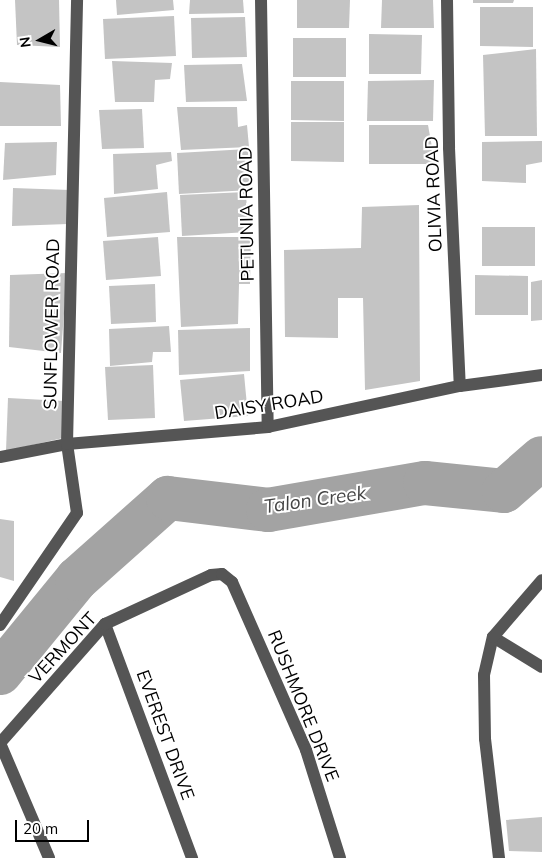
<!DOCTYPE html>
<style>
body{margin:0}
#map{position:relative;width:542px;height:858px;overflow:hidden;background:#fff;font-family:Mulish,sans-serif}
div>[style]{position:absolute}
.river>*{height:44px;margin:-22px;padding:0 22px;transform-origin:22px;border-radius:22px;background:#a3a3a3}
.building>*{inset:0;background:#c4c4c4}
.minor>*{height:12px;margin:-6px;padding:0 6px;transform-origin:6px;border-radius:6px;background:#555}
span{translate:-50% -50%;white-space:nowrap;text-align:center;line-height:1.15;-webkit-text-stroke:4px #fff;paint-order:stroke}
.street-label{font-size:18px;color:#000}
.water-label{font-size:19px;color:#444;font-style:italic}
.north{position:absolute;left:15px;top:15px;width:50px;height:50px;-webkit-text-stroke:4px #fff;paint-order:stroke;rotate:262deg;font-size:14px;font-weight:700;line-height:20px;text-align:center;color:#000}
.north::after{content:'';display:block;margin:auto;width:18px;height:22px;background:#000;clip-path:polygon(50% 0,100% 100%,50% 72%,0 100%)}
.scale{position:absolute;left:15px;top:820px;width:74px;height:22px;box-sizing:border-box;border:2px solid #000;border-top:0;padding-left:6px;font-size:15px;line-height:18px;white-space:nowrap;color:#000;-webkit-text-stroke:4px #fff;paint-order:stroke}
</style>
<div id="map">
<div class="river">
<div style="left:0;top:673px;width:122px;rotate:-50.7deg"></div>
<div style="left:77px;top:579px;width:122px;rotate:-41.7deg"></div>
<div style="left:168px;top:498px;width:101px;rotate:6.8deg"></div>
<div style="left:268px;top:510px;width:159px;rotate:-9.8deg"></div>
<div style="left:425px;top:483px;width:79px;rotate:5.8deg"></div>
<div style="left:504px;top:491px;width:50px;rotate:-41deg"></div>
</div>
<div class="building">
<div style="clip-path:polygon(15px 0,59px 0,60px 47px,17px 45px)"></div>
<div style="clip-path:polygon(116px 0,173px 0,174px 10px,117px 15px)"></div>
<div style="clip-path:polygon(190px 0,243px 0,244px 13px,189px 14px)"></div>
<div style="clip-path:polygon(297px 0,350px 0,349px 28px,297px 28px)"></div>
<div style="clip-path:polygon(382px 0,433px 0,434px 28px,381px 28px)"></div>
<div style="clip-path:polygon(473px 0,514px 0,513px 3px,473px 3px)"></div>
<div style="clip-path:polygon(480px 7px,533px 7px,533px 47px,480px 46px)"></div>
<div style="clip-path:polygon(174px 16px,176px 56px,105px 59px,103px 19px)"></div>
<div style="clip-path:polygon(245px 17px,247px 57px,192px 58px,191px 18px)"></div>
<div style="clip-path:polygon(369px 34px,422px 35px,421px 74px,369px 74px)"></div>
<div style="clip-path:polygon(293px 38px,346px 38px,346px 77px,293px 77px)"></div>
<div style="clip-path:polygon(536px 49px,537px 136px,485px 136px,483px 55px)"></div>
<div style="clip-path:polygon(112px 61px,172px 63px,170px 79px,155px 80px,154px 102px,115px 102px)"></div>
<div style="clip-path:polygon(242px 64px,247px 101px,186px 102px,184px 65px)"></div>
<div style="clip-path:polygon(434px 80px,433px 121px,367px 121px,368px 81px)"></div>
<div style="clip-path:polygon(291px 81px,344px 81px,344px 121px,291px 120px)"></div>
<div style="clip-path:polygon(0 82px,60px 85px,61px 126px,0 126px)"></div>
<div style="clip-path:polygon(177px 107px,237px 107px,238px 127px,247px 125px,249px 147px,181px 150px)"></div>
<div style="clip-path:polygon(142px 109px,144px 148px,102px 149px,99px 110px)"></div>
<div style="clip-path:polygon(291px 122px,344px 122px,344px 162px,291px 161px)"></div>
<div style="clip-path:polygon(369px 125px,428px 125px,435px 164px,369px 164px)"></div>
<div style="clip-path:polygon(542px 141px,542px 162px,526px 165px,526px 183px,482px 181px,482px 142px)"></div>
<div style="clip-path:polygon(57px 142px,56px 175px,3px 180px,5px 143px)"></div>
<div style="clip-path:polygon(248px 149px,250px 190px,179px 194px,177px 153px)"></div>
<div style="clip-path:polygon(171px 152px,172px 161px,156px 165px,158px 189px,114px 194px,113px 154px)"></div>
<div style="clip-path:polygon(13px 188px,70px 190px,68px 224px,12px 226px)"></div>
<div style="clip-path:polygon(167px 192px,170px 232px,107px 237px,104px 198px)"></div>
<div style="clip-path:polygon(246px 192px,248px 232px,182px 236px,180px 195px)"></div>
<div style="clip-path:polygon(419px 205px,420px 381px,365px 390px,363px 298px,338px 298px,338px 338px,285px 337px,284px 250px,361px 248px,362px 207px)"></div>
<div style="clip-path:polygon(482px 227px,535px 227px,535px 266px,482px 266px)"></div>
<div style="clip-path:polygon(158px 237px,161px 276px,106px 280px,103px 241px)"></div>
<div style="clip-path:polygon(177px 237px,251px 237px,250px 284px,239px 284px,238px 324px,181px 327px)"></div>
<div style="clip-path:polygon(67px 273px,61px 353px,9px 347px,10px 275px)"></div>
<div style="clip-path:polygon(475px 275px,528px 276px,528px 315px,475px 315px)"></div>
<div style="clip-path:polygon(542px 280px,542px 320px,531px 321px,531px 282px)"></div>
<div style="clip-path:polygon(155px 284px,156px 322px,111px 324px,109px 286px)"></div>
<div style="clip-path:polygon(169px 326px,171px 352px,153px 352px,152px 362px,110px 366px,109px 329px)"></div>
<div style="clip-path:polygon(250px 328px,250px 371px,179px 375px,178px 330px)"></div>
<div style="clip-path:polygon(153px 365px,155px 418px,108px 420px,105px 367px)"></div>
<div style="clip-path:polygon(244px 374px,248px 416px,184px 421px,180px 380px)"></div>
<div style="clip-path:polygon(8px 398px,64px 401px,63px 438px,6px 451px)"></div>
<div style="clip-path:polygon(0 519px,14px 521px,14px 581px,0 577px)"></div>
<div style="clip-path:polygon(542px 817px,542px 852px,509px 851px,506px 820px)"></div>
</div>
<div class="minor">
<div style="left:261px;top:0;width:427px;rotate:89.1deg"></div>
<div style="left:447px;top:0;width:148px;rotate:89.2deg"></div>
<div style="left:449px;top:148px;width:238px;rotate:87.4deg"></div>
<div style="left:0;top:457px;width:68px;rotate:-11deg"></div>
<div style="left:67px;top:444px;width:202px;rotate:-4.8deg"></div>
<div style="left:268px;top:427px;width:196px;rotate:-12.1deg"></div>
<div style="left:460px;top:386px;width:83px;rotate:-7.6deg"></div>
<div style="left:105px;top:624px;width:250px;rotate:69.6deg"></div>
<div style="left:0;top:625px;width:136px;rotate:-55.5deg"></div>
<div style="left:77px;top:513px;width:70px;rotate:-98.2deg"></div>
<div style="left:67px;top:444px;width:444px;rotate:-88.7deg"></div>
<div style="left:493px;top:637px;width:57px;rotate:31.5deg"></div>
<div style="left:0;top:743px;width:159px;rotate:-48.6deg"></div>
<div style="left:105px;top:624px;width:117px;rotate:-24.8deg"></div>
<div style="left:211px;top:575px;width:11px;rotate:-5deg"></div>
<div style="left:222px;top:574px;width:13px;rotate:39deg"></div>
<div style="left:232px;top:582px;width:184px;rotate:66.2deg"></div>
<div style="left:306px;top:750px;width:113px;rotate:72.5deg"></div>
<div style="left:0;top:743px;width:125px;rotate:66.9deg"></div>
<div style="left:499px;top:858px;width:120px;rotate:-96.7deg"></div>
<div style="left:485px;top:739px;width:64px;rotate:-90.9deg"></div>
<div style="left:484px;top:675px;width:39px;rotate:-77deg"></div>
<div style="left:493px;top:637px;width:75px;rotate:-49.3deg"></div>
</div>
<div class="street-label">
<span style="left:434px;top:194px;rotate:-92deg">OLIVIA ROAD</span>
<span style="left:247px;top:214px;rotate:-91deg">PETUNIA ROAD</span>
<span style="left:52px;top:324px;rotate:-89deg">SUNFLOWER ROAD</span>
<span style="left:269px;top:405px;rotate:-9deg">DAISY ROAD</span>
<span style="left:63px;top:648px;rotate:-47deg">VERMONT</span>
<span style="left:303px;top:706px;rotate:68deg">RUSHMORE DRIVE</span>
<span style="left:165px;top:735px;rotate:70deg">EVEREST DRIVE</span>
</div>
<div class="water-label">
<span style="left:315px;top:500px;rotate:-8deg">Talon Creek</span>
</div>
<div class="north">N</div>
<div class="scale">20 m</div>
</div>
